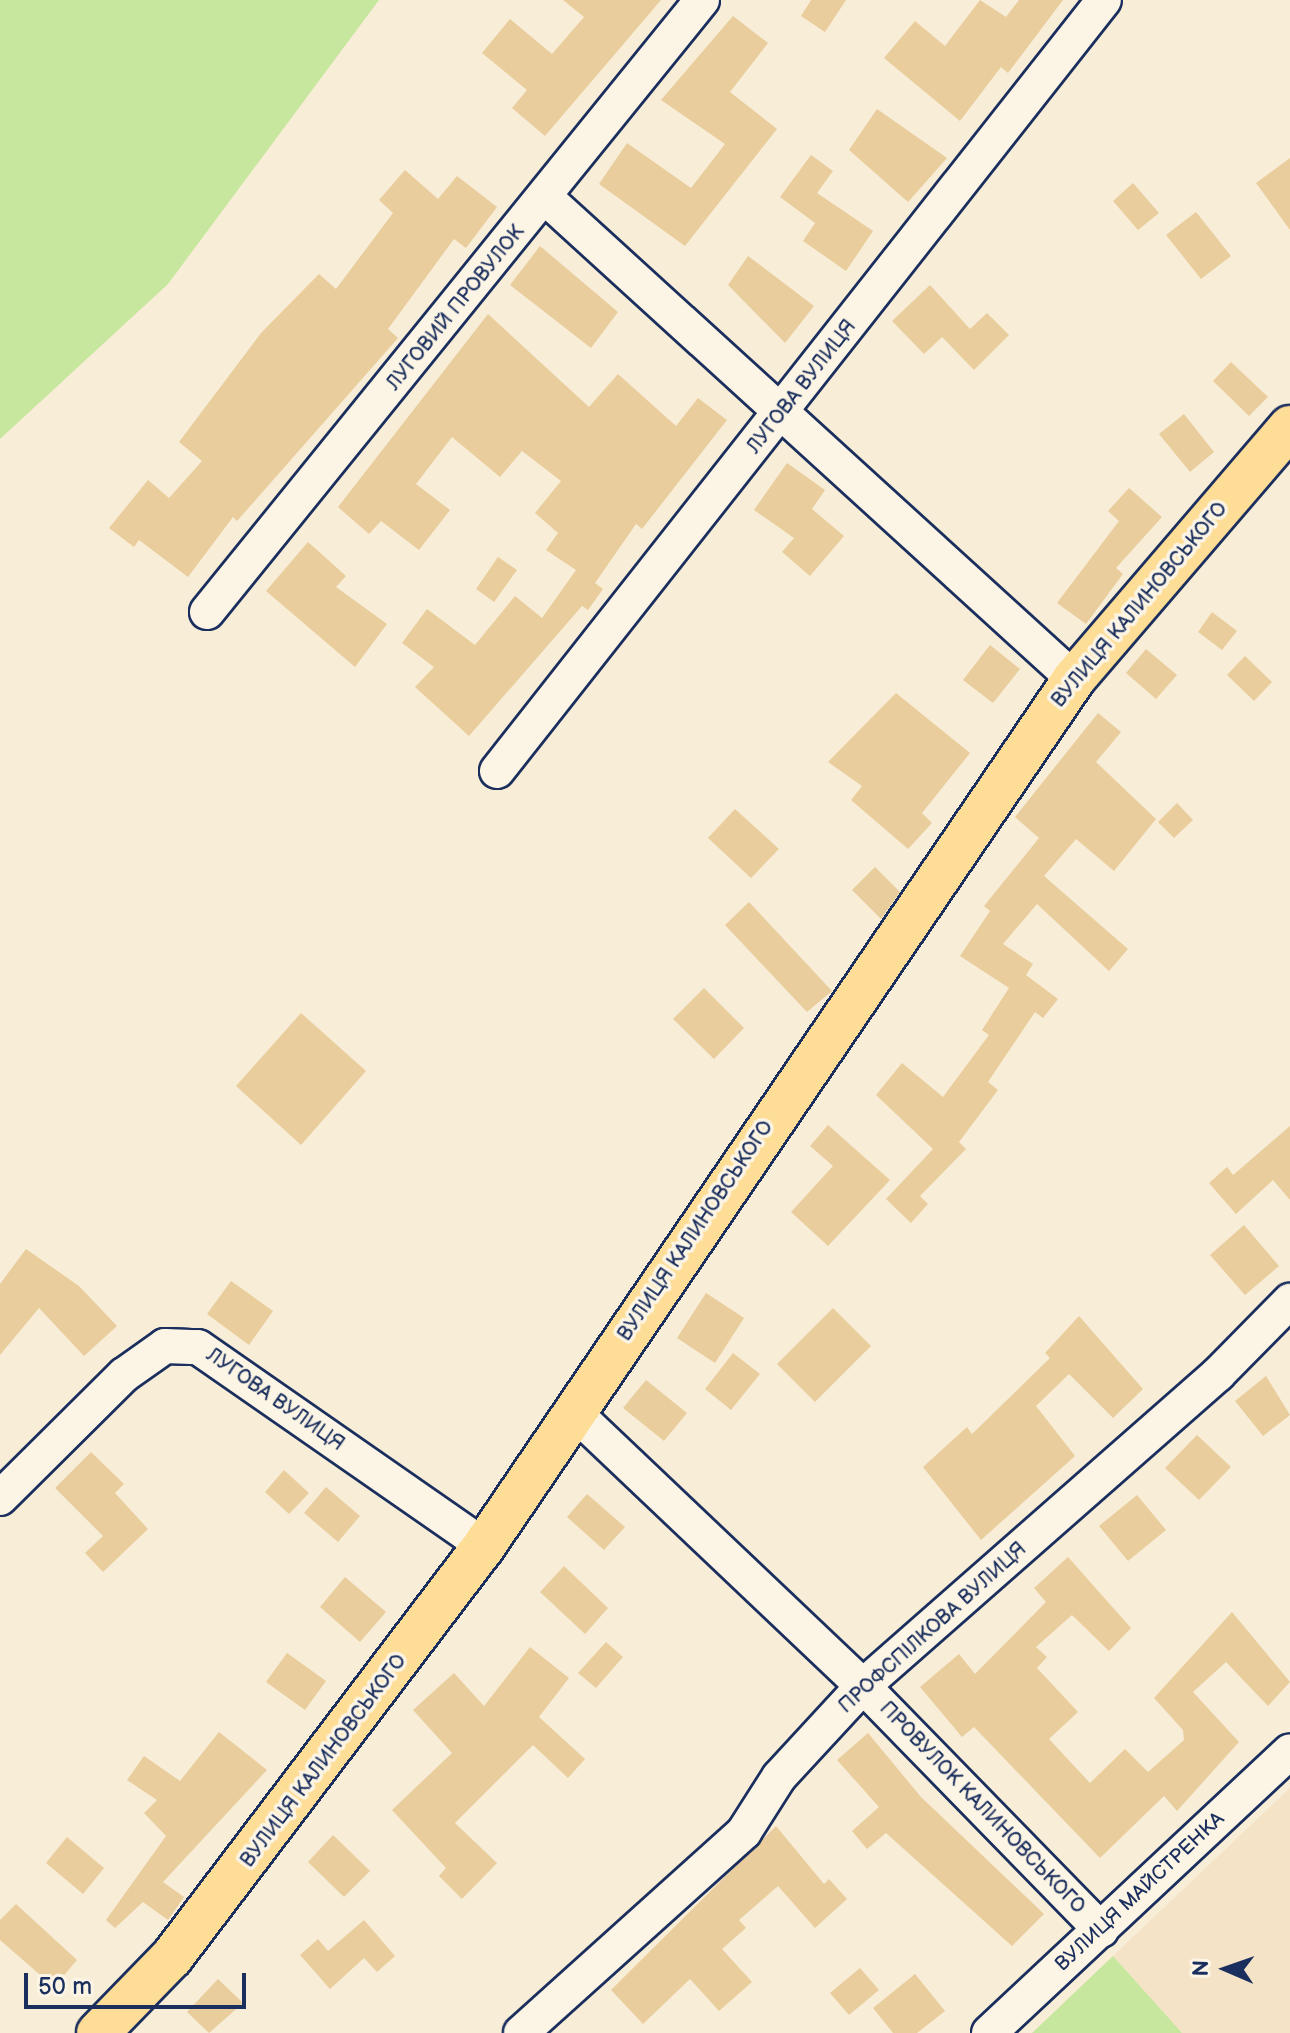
<!DOCTYPE html>
<meta charset="utf-8">
<style>
body{margin:0}
#map{position:relative;width:1290px;height:2033px;overflow:hidden;background:#f8edd7;font-family:"Balsamiq Sans",sans-serif}
div>[style]{position:absolute}
.built>*{inset:0;background:#f4e3c6}
.green>*{inset:0;background:#c7e69e}
.building>*{inset:0;background:#e9cd9d}
.roads{filter:drop-shadow(2px 0 #1b2f5e) drop-shadow(-2px 0 #1b2f5e) drop-shadow(0 2px #1b2f5e) drop-shadow(0 -2px #1b2f5e)}
.minor>*{height:34px;margin:-17px;padding:0 17px;transform-origin:17px;border-radius:17px;background:#fcf5e5}
.major>*{height:42px;margin:-21px;padding:0 21px;transform-origin:21px;border-radius:21px;background:#fedd96}
span{translate:-50% -50%;white-space:nowrap;text-align:center;line-height:1.15;-webkit-text-stroke:7px #fcf5e5;paint-order:stroke}
.street-label{font-size:20px;color:#1b2f5e}
.north{position:absolute;left:1186px;top:1929px;width:80px;height:80px;-webkit-text-stroke:6px #fcf5e5;paint-order:stroke;rotate:272deg;font-size:22px;font-weight:700;line-height:32px;text-align:center;color:#1b2f5e}
.north::after{content:'';display:block;margin:auto;width:28px;height:36px;background:#1b2f5e;clip-path:polygon(50% 0,100% 100%,50% 72%,0 100%)}
.scale{position:absolute;left:24px;top:1973px;width:222px;height:36px;box-sizing:border-box;border:4px solid #1b2f5e;border-top:0;padding-left:10px;font-size:24px;line-height:28px;white-space:nowrap;color:#1b2f5e;-webkit-text-stroke:6px #fcf5e5;paint-order:stroke}
</style>
<div id="map">
<div class="built">
<div style="clip-path:polygon(1290px 1788px,1290px 2033px,1182px 2033px,1113px 1956px)"></div>
</div>
<div class="green">
<div style="clip-path:polygon(0 0,379px 0,168px 284px,0 439px)"></div>
<div style="clip-path:polygon(1113px 1956px,1182px 2033px,1032px 2033px)"></div>
</div>
<div class="building">
<div style="clip-path:polygon(563px 0,661px 0,545px 136px,512px 108px,527px 90px,482px 53px,510px 19px,552px 54px,584px 17px)"></div>
<div style="clip-path:polygon(811px 0,846px 0,825px 32px,801px 16px)"></div>
<div style="clip-path:polygon(980px 0,1006px 17px,1019px 0,1063px 0,1008px 73px,1001px 67px,960px 121px,884px 58px,915px 21px,945px 46px)"></div>
<div style="clip-path:polygon(733px 16px,768px 43px,730px 92px,777px 129px,685px 246px,599px 184px,627px 143px,691px 188px,725px 144px,661px 100px)"></div>
<div style="clip-path:polygon(877px 109px,947px 158px,908px 202px,849px 150px)"></div>
<div style="clip-path:polygon(811px 155px,833px 171px,817px 193px,873px 231px,846px 271px,803px 241px,815px 223px,780px 197px)"></div>
<div style="clip-path:polygon(1290px 158px,1290px 230px,1256px 183px)"></div>
<div style="clip-path:polygon(405px 170px,438px 199px,457px 176px,497px 207px,466px 248px,454px 239px,388px 329px,398px 338px,237px 521px,233px 517px,188px 577px,139px 540px,134px 547px,109px 528px,148px 480px,169px 498px,202px 461px,179px 442px,261px 333px,319px 274px,336px 289px,393px 213px,379px 200px)"></div>
<div style="clip-path:polygon(1133px 183px,1159px 213px,1138px 230px,1113px 201px)"></div>
<div style="clip-path:polygon(1196px 212px,1231px 256px,1201px 279px,1166px 235px)"></div>
<div style="clip-path:polygon(540px 246px,618px 312px,591px 348px,510px 285px)"></div>
<div style="clip-path:polygon(748px 256px,814px 306px,785px 343px,728px 285px)"></div>
<div style="clip-path:polygon(930px 285px,970px 329px,987px 313px,1009px 335px,974px 370px,942px 337px,924px 354px,892px 321px)"></div>
<div style="clip-path:polygon(488px 314px,589px 407px,618px 374px,676px 426px,698px 398px,727px 420px,642px 529px,636px 524px,595px 583px,603px 589px,588px 610px,582px 606px,469px 736px,415px 687px,434px 667px,402px 643px,427px 609px,475px 645px,515px 596px,542px 618px,576px 570px,546px 550px,558px 533px,535px 513px,561px 481px,522px 451px,500px 477px,452px 437px,416px 484px,450px 510px,419px 550px,381px 521px,369px 534px,338px 507px)"></div>
<div style="clip-path:polygon(1231px 362px,1268px 397px,1249px 416px,1213px 381px)"></div>
<div style="clip-path:polygon(1184px 414px,1214px 452px,1190px 472px,1159px 434px)"></div>
<div style="clip-path:polygon(787px 463px,825px 490px,812px 509px,844px 536px,810px 576px,782px 552px,794px 538px,754px 510px)"></div>
<div style="clip-path:polygon(1129px 488px,1162px 517px,1116px 568px,1123px 574px,1086px 624px,1057px 603px,1119px 521px,1108px 511px)"></div>
<div style="clip-path:polygon(308px 542px,346px 576px,336px 587px,387px 624px,355px 667px,266px 591px)"></div>
<div style="clip-path:polygon(498px 557px,517px 570px,494px 602px,476px 589px)"></div>
<div style="clip-path:polygon(1212px 612px,1237px 631px,1222px 650px,1198px 632px)"></div>
<div style="clip-path:polygon(990px 645px,1020px 669px,993px 703px,963px 680px)"></div>
<div style="clip-path:polygon(1146px 649px,1177px 675px,1156px 699px,1126px 673px)"></div>
<div style="clip-path:polygon(1245px 656px,1272px 682px,1254px 701px,1227px 675px)"></div>
<div style="clip-path:polygon(896px 693px,970px 753px,922px 813px,932px 823px,908px 849px,851px 800px,862px 786px,828px 762px)"></div>
<div style="clip-path:polygon(1098px 713px,1121px 732px,1096px 762px,1156px 819px,1114px 871px,1076px 839px,1044px 876px,1128px 949px,1109px 971px,1037px 904px,1003px 944px,1033px 964px,1026px 975px,1058px 999px,1043px 1018px,1035px 1012px,988px 1082px,998px 1090px,959px 1142px,966px 1149px,920px 1196px,928px 1204px,911px 1223px,886px 1199px,933px 1149px,876px 1095px,902px 1063px,943px 1097px,989px 1035px,982px 1030px,1009px 988px,960px 956px,990px 911px,984px 906px,1039px 838px,1015px 817px)"></div>
<div style="clip-path:polygon(1177px 803px,1193px 820px,1174px 838px,1158px 822px)"></div>
<div style="clip-path:polygon(735px 809px,779px 849px,751px 878px,708px 838px)"></div>
<div style="clip-path:polygon(875px 867px,900px 892px,881px 919px,852px 890px)"></div>
<div style="clip-path:polygon(749px 902px,832px 991px,807px 1012px,725px 925px)"></div>
<div style="clip-path:polygon(704px 988px,744px 1028px,714px 1059px,673px 1019px)"></div>
<div style="clip-path:polygon(301px 1013px,366px 1071px,301px 1145px,236px 1086px)"></div>
<div style="clip-path:polygon(828px 1125px,890px 1180px,828px 1246px,791px 1212px,833px 1166px,810px 1146px)"></div>
<div style="clip-path:polygon(1290px 1126px,1290px 1200px,1273px 1180px,1236px 1214px,1209px 1183px,1227px 1167px,1233px 1175px)"></div>
<div style="clip-path:polygon(1244px 1225px,1279px 1266px,1245px 1295px,1210px 1255px)"></div>
<div style="clip-path:polygon(26px 1249px,79px 1286px,117px 1326px,84px 1356px,39px 1308px,0 1355px,0 1284px)"></div>
<div style="clip-path:polygon(231px 1281px,273px 1311px,249px 1345px,207px 1314px)"></div>
<div style="clip-path:polygon(706px 1293px,744px 1318px,715px 1363px,677px 1338px)"></div>
<div style="clip-path:polygon(833px 1308px,871px 1346px,815px 1402px,777px 1364px)"></div>
<div style="clip-path:polygon(1079px 1316px,1143px 1389px,1113px 1418px,1069px 1374px,1036px 1406px,1075px 1456px,981px 1540px,923px 1467px,967px 1427px,972px 1434px,1050px 1358px,1045px 1353px)"></div>
<div style="clip-path:polygon(733px 1353px,760px 1374px,731px 1410px,705px 1389px)"></div>
<div style="clip-path:polygon(1266px 1376px,1290px 1415px,1263px 1436px,1235px 1401px)"></div>
<div style="clip-path:polygon(646px 1380px,687px 1413px,664px 1441px,623px 1408px)"></div>
<div style="clip-path:polygon(1197px 1435px,1231px 1467px,1199px 1500px,1165px 1468px)"></div>
<div style="clip-path:polygon(91px 1452px,124px 1484px,115px 1493px,148px 1529px,103px 1572px,85px 1553px,103px 1536px,55px 1488px)"></div>
<div style="clip-path:polygon(284px 1470px,309px 1493px,289px 1514px,265px 1492px)"></div>
<div style="clip-path:polygon(326px 1487px,360px 1516px,338px 1542px,304px 1513px)"></div>
<div style="clip-path:polygon(587px 1494px,625px 1527px,604px 1550px,567px 1517px)"></div>
<div style="clip-path:polygon(1137px 1495px,1166px 1530px,1128px 1561px,1099px 1526px)"></div>
<div style="clip-path:polygon(1068px 1557px,1131px 1628px,1109px 1651px,1072px 1615px,1036px 1647px,1047px 1657px,1037px 1668px,1078px 1712px,1049px 1739px,1090px 1783px,1125px 1749px,1148px 1772px,1184px 1740px,1183px 1730px,1154px 1698px,1232px 1612px,1290px 1682px,1268px 1706px,1226px 1662px,1193px 1692px,1239px 1742px,1177px 1811px,1164px 1796px,1100px 1858px,974px 1727px,962px 1737px,920px 1687px,959px 1654px,975px 1674px,1046px 1602px,1034px 1588px)"></div>
<div style="clip-path:polygon(564px 1566px,608px 1608px,585px 1634px,540px 1592px)"></div>
<div style="clip-path:polygon(345px 1577px,386px 1612px,360px 1642px,320px 1607px)"></div>
<div style="clip-path:polygon(606px 1642px,623px 1657px,596px 1688px,578px 1673px)"></div>
<div style="clip-path:polygon(530px 1647px,569px 1678px,539px 1717px,585px 1759px,568px 1778px,533px 1745px,455px 1823px,497px 1863px,462px 1899px,439px 1876px,446px 1868px,392px 1810px,452px 1753px,413px 1710px,454px 1673px,484px 1706px)"></div>
<div style="clip-path:polygon(287px 1653px,326px 1681px,305px 1710px,266px 1682px)"></div>
<div style="clip-path:polygon(219px 1732px,267px 1770px,163px 1882px,184px 1897px,168px 1920px,143px 1902px,115px 1928px,106px 1920px,166px 1836px,144px 1813px,157px 1800px,127px 1780px,144px 1756px,180px 1781px)"></div>
<div style="clip-path:polygon(868px 1733px,921px 1797px,1044px 1914px,1012px 1946px,886px 1833px,867px 1849px,852px 1831px,879px 1807px,837px 1760px)"></div>
<div style="clip-path:polygon(776px 1826px,824px 1884px,829px 1879px,847px 1899px,815px 1928px,778px 1886px,739px 1920px,746px 1928px,722px 1949px,752px 1982px,719px 2011px,690px 1979px,643px 2024px,611px 1990px)"></div>
<div style="clip-path:polygon(333px 1835px,370px 1871px,344px 1897px,308px 1862px)"></div>
<div style="clip-path:polygon(67px 1837px,104px 1868px,83px 1894px,46px 1863px)"></div>
<div style="clip-path:polygon(16px 1904px,77px 1960px,54px 1987px,0 1940px,0 1920px)"></div>
<div style="clip-path:polygon(364px 1920px,395px 1956px,377px 1972px,364px 1958px,330px 1989px,300px 1955px,318px 1939px,328px 1951px)"></div>
<div style="clip-path:polygon(860px 1968px,879px 1990px,849px 2015px,830px 1993px)"></div>
<div style="clip-path:polygon(915px 1974px,945px 2011px,917px 2033px,893px 2033px,873px 2008px)"></div>
<div style="clip-path:polygon(218px 1979px,243px 2003px,209px 2033px,187px 2012px)"></div>
</div>
<div class="roads">
<div class="minor">
<div style="left:546px;top:198px;width:714px;rotate:42.33deg"></div>
<div style="left:207px;top:612px;width:787px;rotate:-51.03deg"></div>
<div style="left:497px;top:771px;width:981px;rotate:-51.79deg"></div>
<div style="left:573px;top:1411px;width:400px;rotate:43.5deg"></div>
<div style="left:863px;top:1686px;width:341px;rotate:45.7deg"></div>
<div style="left:0;top:1498px;width:175px;rotate:-44.8deg"></div>
<div style="left:124px;top:1375px;width:50px;rotate:-35.3deg"></div>
<div style="left:165px;top:1346px;width:33px;rotate:2deg"></div>
<div style="left:198px;top:1347px;width:348px;rotate:34.8deg"></div>
<div style="left:521px;top:2033px;width:300px;rotate:-42deg"></div>
<div style="left:744px;top:1832px;width:65px;rotate:-57.5deg"></div>
<div style="left:779px;top:1777px;width:124px;rotate:-47.3deg"></div>
<div style="left:863px;top:1686px;width:473px;rotate:-41.3deg"></div>
<div style="left:1218px;top:1374px;width:103px;rotate:-45.4deg"></div>
<div style="left:989px;top:2033px;width:412px;rotate:-43.1deg"></div>
</div>
<div class="major">
<div style="left:98px;top:2033px;width:106px;rotate:-45.8deg"></div>
<div style="left:172px;top:1957px;width:516px;rotate:-52.8deg"></div>
<div style="left:484px;top:1546px;width:1049px;rotate:-55.76deg"></div>
<div style="left:1074px;top:679px;width:332px;rotate:-49.4deg"></div>
</div>
</div>
<div class="street-label">
<span style="left:456px;top:308px;rotate:-51deg">ЛУГОВИЙ ПРОВУЛОК</span>
<span style="left:802px;top:387px;rotate:-52deg">ЛУГОВА ВУЛИЦЯ</span>
<span style="left:1140px;top:605px;rotate:-50deg">ВУЛИЦЯ КАЛИНОВСЬКОГО</span>
<span style="left:696px;top:1231px;rotate:-56deg">ВУЛИЦЯ КАЛИНОВСЬКОГО</span>
<span style="left:275px;top:1400px;rotate:35deg">ЛУГОВА ВУЛИЦЯ</span>
<span style="left:933px;top:1628px;rotate:-42deg">ПРОФСПІЛКОВА ВУЛИЦЯ</span>
<span style="left:324px;top:1761px;rotate:-53deg">ВУЛИЦЯ КАЛИНОВСЬКОГО</span>
<span style="left:982px;top:1808px;rotate:46deg">ПРОВУЛОК КАЛИНОВСЬКОГО</span>
<span style="left:1140px;top:1892px;rotate:-43deg">ВУЛИЦЯ МАЙСТРЕНКА</span>
</div>
<div class="north">N</div>
<div class="scale">50 m</div>
</div>
